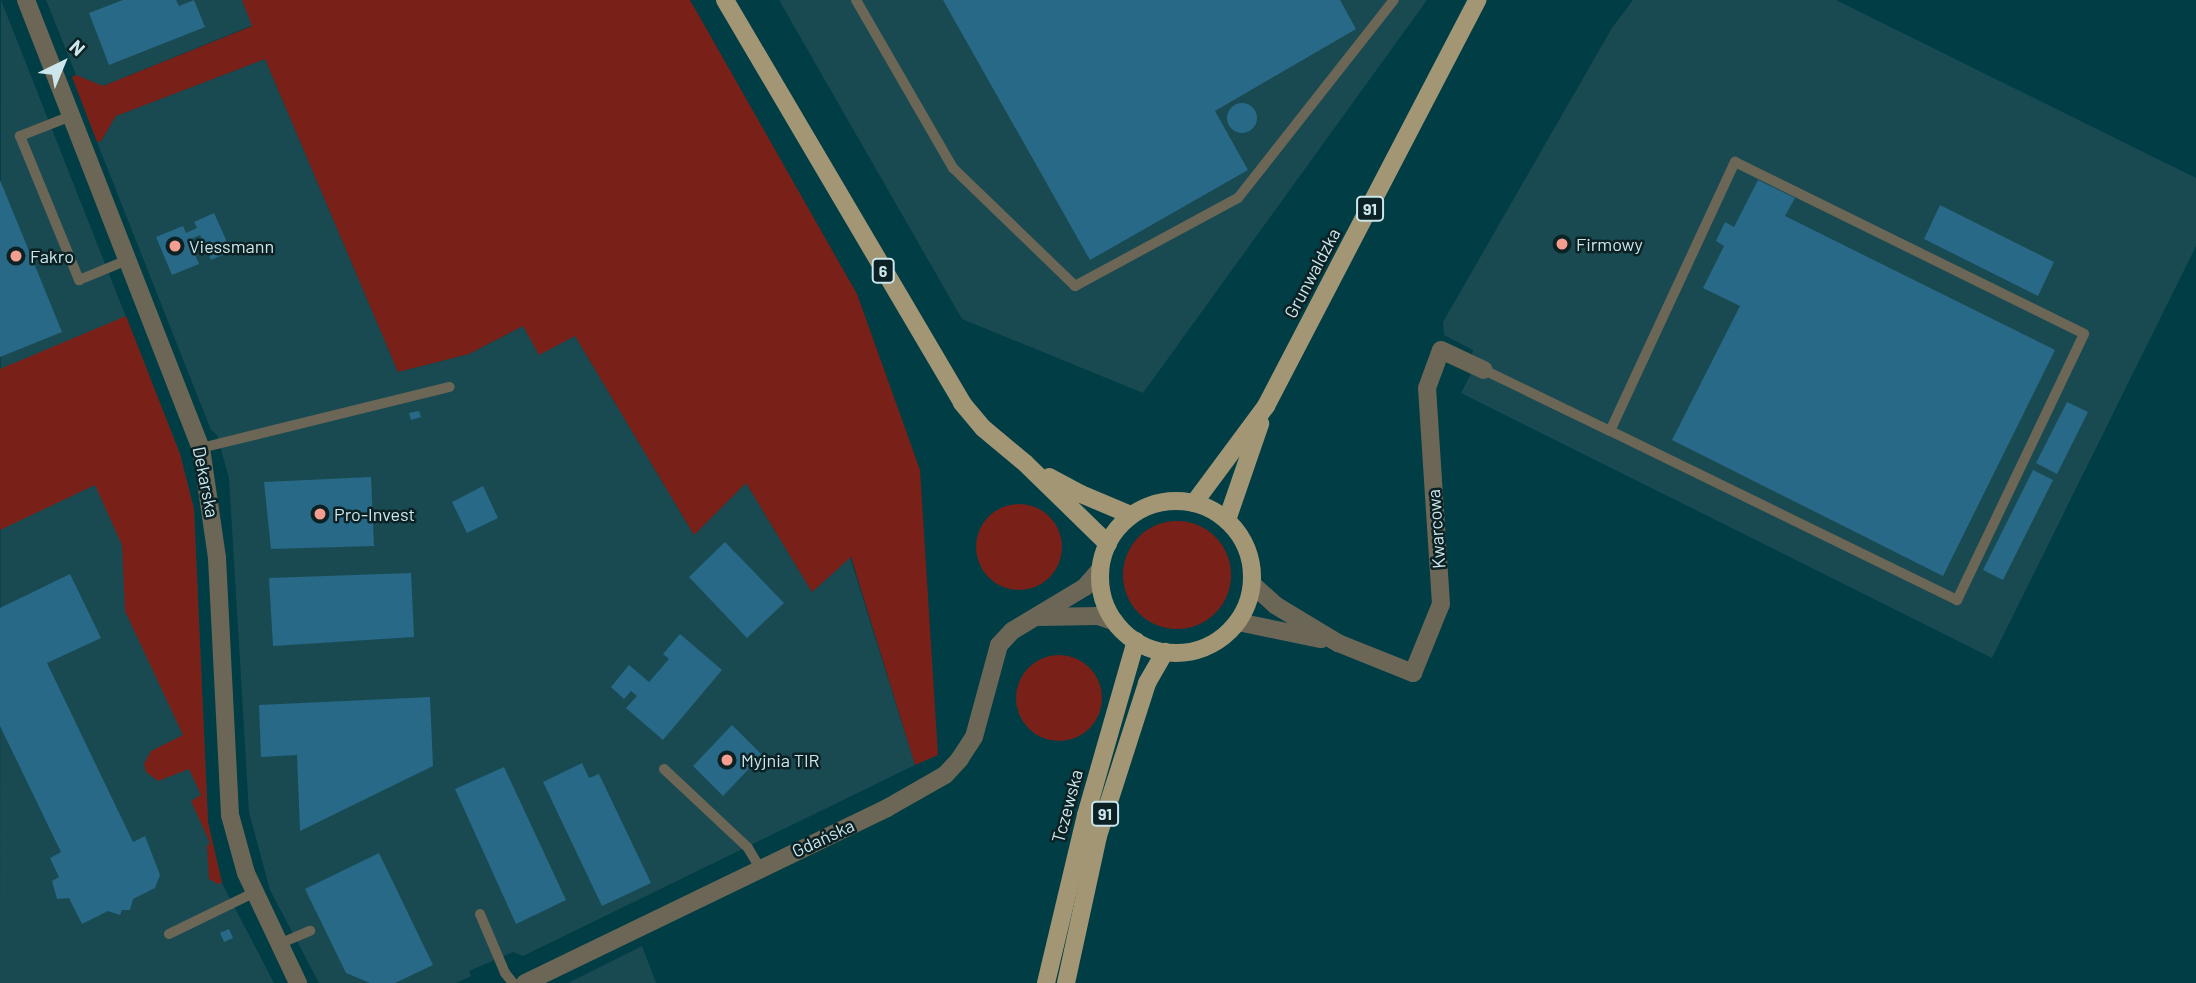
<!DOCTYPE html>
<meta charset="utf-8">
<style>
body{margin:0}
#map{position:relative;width:2196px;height:983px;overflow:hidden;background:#003d45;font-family:Barlow,sans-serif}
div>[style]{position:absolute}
.built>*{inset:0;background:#194a52}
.green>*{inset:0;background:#792118}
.round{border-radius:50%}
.building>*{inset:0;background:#276986}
.service>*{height:10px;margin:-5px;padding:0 5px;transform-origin:5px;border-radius:5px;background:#6c6656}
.minor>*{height:18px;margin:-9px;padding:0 9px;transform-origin:9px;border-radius:9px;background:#6c6656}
.tertiary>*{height:18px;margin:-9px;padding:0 9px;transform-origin:9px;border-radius:9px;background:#6c6656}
.primary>*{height:18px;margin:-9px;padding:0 9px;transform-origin:9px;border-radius:9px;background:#a29675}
.primary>.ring{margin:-9px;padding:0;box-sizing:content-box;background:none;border:18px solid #a29675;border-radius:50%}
.dots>*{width:19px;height:19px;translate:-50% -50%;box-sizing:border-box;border:4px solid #0b2124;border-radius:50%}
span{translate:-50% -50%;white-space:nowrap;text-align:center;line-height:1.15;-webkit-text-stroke:5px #0b2124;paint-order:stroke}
.shield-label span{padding:2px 5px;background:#0b2124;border:2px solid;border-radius:5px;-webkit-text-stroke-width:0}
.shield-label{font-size:16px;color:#cce6eb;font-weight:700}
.poi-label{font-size:18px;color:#cce6eb}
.left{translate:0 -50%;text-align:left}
.street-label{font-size:18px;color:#cce6eb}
.north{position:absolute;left:28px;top:28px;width:70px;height:70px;-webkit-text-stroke:5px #0b2124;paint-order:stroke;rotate:43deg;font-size:19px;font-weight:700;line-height:28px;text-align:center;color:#cce6eb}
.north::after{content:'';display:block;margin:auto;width:24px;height:32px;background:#cce6eb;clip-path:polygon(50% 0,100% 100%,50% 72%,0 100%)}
</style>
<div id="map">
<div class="built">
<div style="clip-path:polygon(1px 0,180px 454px,194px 509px,208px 822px,222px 883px,274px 983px,0 983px)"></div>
<div style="clip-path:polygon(46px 0,242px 0,253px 25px,103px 86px,76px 75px)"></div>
<div style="clip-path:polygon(779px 0,1427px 0,1143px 393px,962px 319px)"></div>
<div style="clip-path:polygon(1633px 0,1836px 0,2196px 178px,2196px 246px,1992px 658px,1461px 393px,1479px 358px,1472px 354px,1473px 350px,1444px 335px,1443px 322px,1612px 28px)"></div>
<div style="clip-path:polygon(265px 59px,398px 372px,469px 354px,523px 326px,575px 336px,694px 535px,746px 483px,812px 592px,850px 557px,915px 765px,523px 956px,513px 952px,469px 971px,471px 976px,456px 983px,319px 983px,270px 890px,249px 812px,229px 478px,217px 435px,211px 430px,97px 142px,101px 141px,116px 116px)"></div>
<div style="clip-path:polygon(642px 946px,656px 983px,568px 983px)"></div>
</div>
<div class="green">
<div style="clip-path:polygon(242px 0,690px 0,857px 294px,920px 470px,938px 755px,915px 765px,851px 557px,812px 592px,746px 483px,694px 535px,575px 336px,539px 355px,523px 326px,469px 354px,398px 372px,265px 59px,116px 116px,101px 141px,97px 142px,72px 77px,76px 75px,103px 86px,252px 26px)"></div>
<div style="clip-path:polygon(126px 316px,180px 454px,194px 509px,208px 822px,222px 883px,218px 884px,209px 879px,207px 846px,210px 843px,191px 801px,201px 795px,189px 769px,158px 781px,146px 772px,144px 764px,151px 751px,183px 735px,125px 611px,122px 545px,95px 485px,0 530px,0 369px)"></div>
<div class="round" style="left:976px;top:504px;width:86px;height:86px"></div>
<div class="round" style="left:1123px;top:521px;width:108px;height:108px"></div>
<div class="round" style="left:1016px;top:655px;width:86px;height:86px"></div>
</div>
<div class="building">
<div style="clip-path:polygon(123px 0,176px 0,179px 6px,194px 0,205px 27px,109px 65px,89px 13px)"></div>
<div style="clip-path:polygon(943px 0,1340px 0,1356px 29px,1215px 111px,1248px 170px,1090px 260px)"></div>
<div class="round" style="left:1227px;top:103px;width:30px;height:30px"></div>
<div style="clip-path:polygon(0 180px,62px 332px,0 357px)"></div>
<div style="clip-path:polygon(1758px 180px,1795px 198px,1785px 216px,2055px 350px,1943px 576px,1672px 440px,1740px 306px,1703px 288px,1724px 246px,1716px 241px,1725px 222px,1734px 227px)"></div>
<div style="clip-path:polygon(1940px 205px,2054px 262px,2038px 296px,1924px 239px)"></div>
<div style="clip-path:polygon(214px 213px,231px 251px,211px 260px,200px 235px,189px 240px,199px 264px,172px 275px,156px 237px,183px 226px,186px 233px,197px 228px,194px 222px)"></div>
<div style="clip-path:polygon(2067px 402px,2088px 412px,2057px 474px,2036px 463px)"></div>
<div style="clip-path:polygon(419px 411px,421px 417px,411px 420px,409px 413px)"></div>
<div style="clip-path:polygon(2033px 470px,2053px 480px,2003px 580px,1983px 570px)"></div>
<div style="clip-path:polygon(371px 477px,374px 546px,271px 549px,264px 482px)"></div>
<div style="clip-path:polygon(483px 486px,498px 518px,467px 533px,452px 502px)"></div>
<div style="clip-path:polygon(725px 542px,784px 603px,747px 638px,689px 577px)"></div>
<div style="clip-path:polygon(411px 573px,414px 637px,273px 646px,269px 578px)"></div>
<div style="clip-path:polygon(70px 574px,101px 638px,47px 663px,133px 842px,145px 836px,160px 875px,155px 888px,133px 899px,130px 910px,122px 910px,120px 915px,108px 911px,82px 924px,69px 898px,57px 899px,52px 881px,59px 877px,50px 858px,61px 852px,0 726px,0 608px)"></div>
<div style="clip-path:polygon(680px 634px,722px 670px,663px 740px,626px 708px,637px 696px,631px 691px,624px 699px,611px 687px,629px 665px,649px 682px,669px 659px,663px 654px)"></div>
<div style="clip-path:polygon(430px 697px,433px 766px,300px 831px,297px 755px,261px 757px,259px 705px)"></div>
<div style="clip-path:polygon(732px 725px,762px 755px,723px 796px,693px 766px)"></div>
<div style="clip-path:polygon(582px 763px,589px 778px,599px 774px,651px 883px,602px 906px,543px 782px)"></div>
<div style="clip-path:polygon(504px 767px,566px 900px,516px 924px,455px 789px)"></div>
<div style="clip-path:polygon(379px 853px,433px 965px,395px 983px,370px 983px,346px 973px,305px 889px)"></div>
<div style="clip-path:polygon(229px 929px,233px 938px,224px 942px,220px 933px)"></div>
</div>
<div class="service">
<div style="left:856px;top:0;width:194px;rotate:60deg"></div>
<div style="left:953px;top:168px;width:170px;rotate:44deg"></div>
<div style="left:1075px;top:286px;width:185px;rotate:-28.4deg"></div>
<div style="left:1238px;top:198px;width:252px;rotate:-51.8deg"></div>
<div style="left:71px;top:116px;width:55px;rotate:158.6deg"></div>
<div style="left:20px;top:136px;width:156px;rotate:67.7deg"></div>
<div style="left:79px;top:280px;width:52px;rotate:-22.6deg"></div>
<div style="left:1484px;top:370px;width:140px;rotate:25.8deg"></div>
<div style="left:1610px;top:431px;width:297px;rotate:-65.1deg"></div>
<div style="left:1735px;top:162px;width:389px;rotate:26.2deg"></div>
<div style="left:2084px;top:334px;width:295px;rotate:115.5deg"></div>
<div style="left:1957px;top:600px;width:386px;rotate:-154deg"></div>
<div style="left:201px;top:448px;width:256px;rotate:-13.8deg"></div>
<div style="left:664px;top:769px;width:115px;rotate:43.2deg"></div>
<div style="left:748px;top:848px;width:23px;rotate:59deg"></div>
<div style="left:480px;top:914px;width:64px;rotate:67deg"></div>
<div style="left:505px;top:973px;width:13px;rotate:51deg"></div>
<div style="left:169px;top:934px;width:96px;rotate:-26deg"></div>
<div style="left:279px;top:944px;width:34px;rotate:-23deg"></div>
</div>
<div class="minor">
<div style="left:26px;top:0;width:481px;rotate:68.7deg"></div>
<div style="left:201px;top:448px;width:111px;rotate:81.7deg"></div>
<div style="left:217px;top:558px;width:257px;rotate:87.1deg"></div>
<div style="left:230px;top:815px;width:60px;rotate:74.6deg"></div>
<div style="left:246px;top:873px;width:122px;rotate:64.7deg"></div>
<div style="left:1252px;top:584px;width:31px;rotate:42deg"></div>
<div style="left:1275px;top:605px;width:74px;rotate:31.1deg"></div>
<div style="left:1338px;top:643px;width:81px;rotate:21.8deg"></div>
<div style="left:1413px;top:673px;width:74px;rotate:-67.9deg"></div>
<div style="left:1441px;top:604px;width:216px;rotate:-93.7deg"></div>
<div style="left:1427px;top:388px;width:40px;rotate:-69.8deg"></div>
<div style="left:1441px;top:350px;width:47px;rotate:24.9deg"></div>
<div style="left:1238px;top:622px;width:85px;rotate:11.6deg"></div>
</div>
<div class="tertiary">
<div style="left:1039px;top:617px;width:59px;rotate:-1deg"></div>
<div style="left:1098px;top:616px;width:18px;rotate:19deg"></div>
<div style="left:525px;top:983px;width:402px;rotate:-25.8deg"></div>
<div style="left:887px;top:808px;width:67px;rotate:-29.6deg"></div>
<div style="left:945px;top:775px;width:21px;rotate:-47deg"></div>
<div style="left:959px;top:760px;width:27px;rotate:-57deg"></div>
<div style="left:974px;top:737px;width:95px;rotate:-74.8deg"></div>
<div style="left:999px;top:645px;width:19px;rotate:-47deg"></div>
<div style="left:1012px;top:631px;width:85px;rotate:-31.1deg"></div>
<div style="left:1085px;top:587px;width:23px;rotate:-49deg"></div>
</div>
<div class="primary">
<div style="left:725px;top:0;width:468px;rotate:59.5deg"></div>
<div style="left:962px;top:403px;width:33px;rotate:50deg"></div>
<div style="left:983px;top:428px;width:55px;rotate:39.8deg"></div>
<div style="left:1025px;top:463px;width:116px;rotate:44.3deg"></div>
<div style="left:1049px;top:477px;width:36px;rotate:28deg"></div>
<div style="left:1081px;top:494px;width:54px;rotate:22.8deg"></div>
<div class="ring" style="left:1100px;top:501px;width:134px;height:134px"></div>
<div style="left:1194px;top:503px;width:121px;rotate:-53.4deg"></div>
<div style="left:1266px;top:406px;width:458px;rotate:-62.5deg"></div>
<div style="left:1227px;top:520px;width:102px;rotate:-71deg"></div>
<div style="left:1046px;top:983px;width:173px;rotate:-76.6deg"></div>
<div style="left:1086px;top:815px;width:181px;rotate:-74deg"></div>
<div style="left:1066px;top:983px;width:150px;rotate:-77.7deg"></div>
<div style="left:1098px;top:836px;width:161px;rotate:-72.2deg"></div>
<div style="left:1147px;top:683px;width:36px;rotate:-60deg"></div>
</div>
<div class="dots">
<div style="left:1562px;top:244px;background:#f59d8f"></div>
<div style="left:175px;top:246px;background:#f59d8f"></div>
<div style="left:16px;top:256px;background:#f59d8f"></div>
<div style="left:320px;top:514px;background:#f59d8f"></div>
<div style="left:727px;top:760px;background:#f59d8f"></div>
</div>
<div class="shield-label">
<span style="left:1370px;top:209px">91</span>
<span style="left:883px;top:271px">6</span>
<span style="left:1105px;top:814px">91</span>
</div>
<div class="poi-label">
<span class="left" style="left:1576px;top:244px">Firmowy</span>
<span class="left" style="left:189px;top:246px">Viessmann</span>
<span class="left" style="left:30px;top:256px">Fakro</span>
<span class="left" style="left:334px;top:514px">Pro-Invest</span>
<span class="left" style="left:741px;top:760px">Myjnia TIR</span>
</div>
<div class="street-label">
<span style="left:1312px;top:273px;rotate:-62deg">Grunwaldzka</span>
<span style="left:206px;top:482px;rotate:79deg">Dekarska</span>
<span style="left:1436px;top:529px;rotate:-94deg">Kwarcowa</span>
<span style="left:1067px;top:806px;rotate:-75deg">Tczewska</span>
<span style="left:823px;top:838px;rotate:-25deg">Gdańska</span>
</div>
<div class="north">N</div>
</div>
